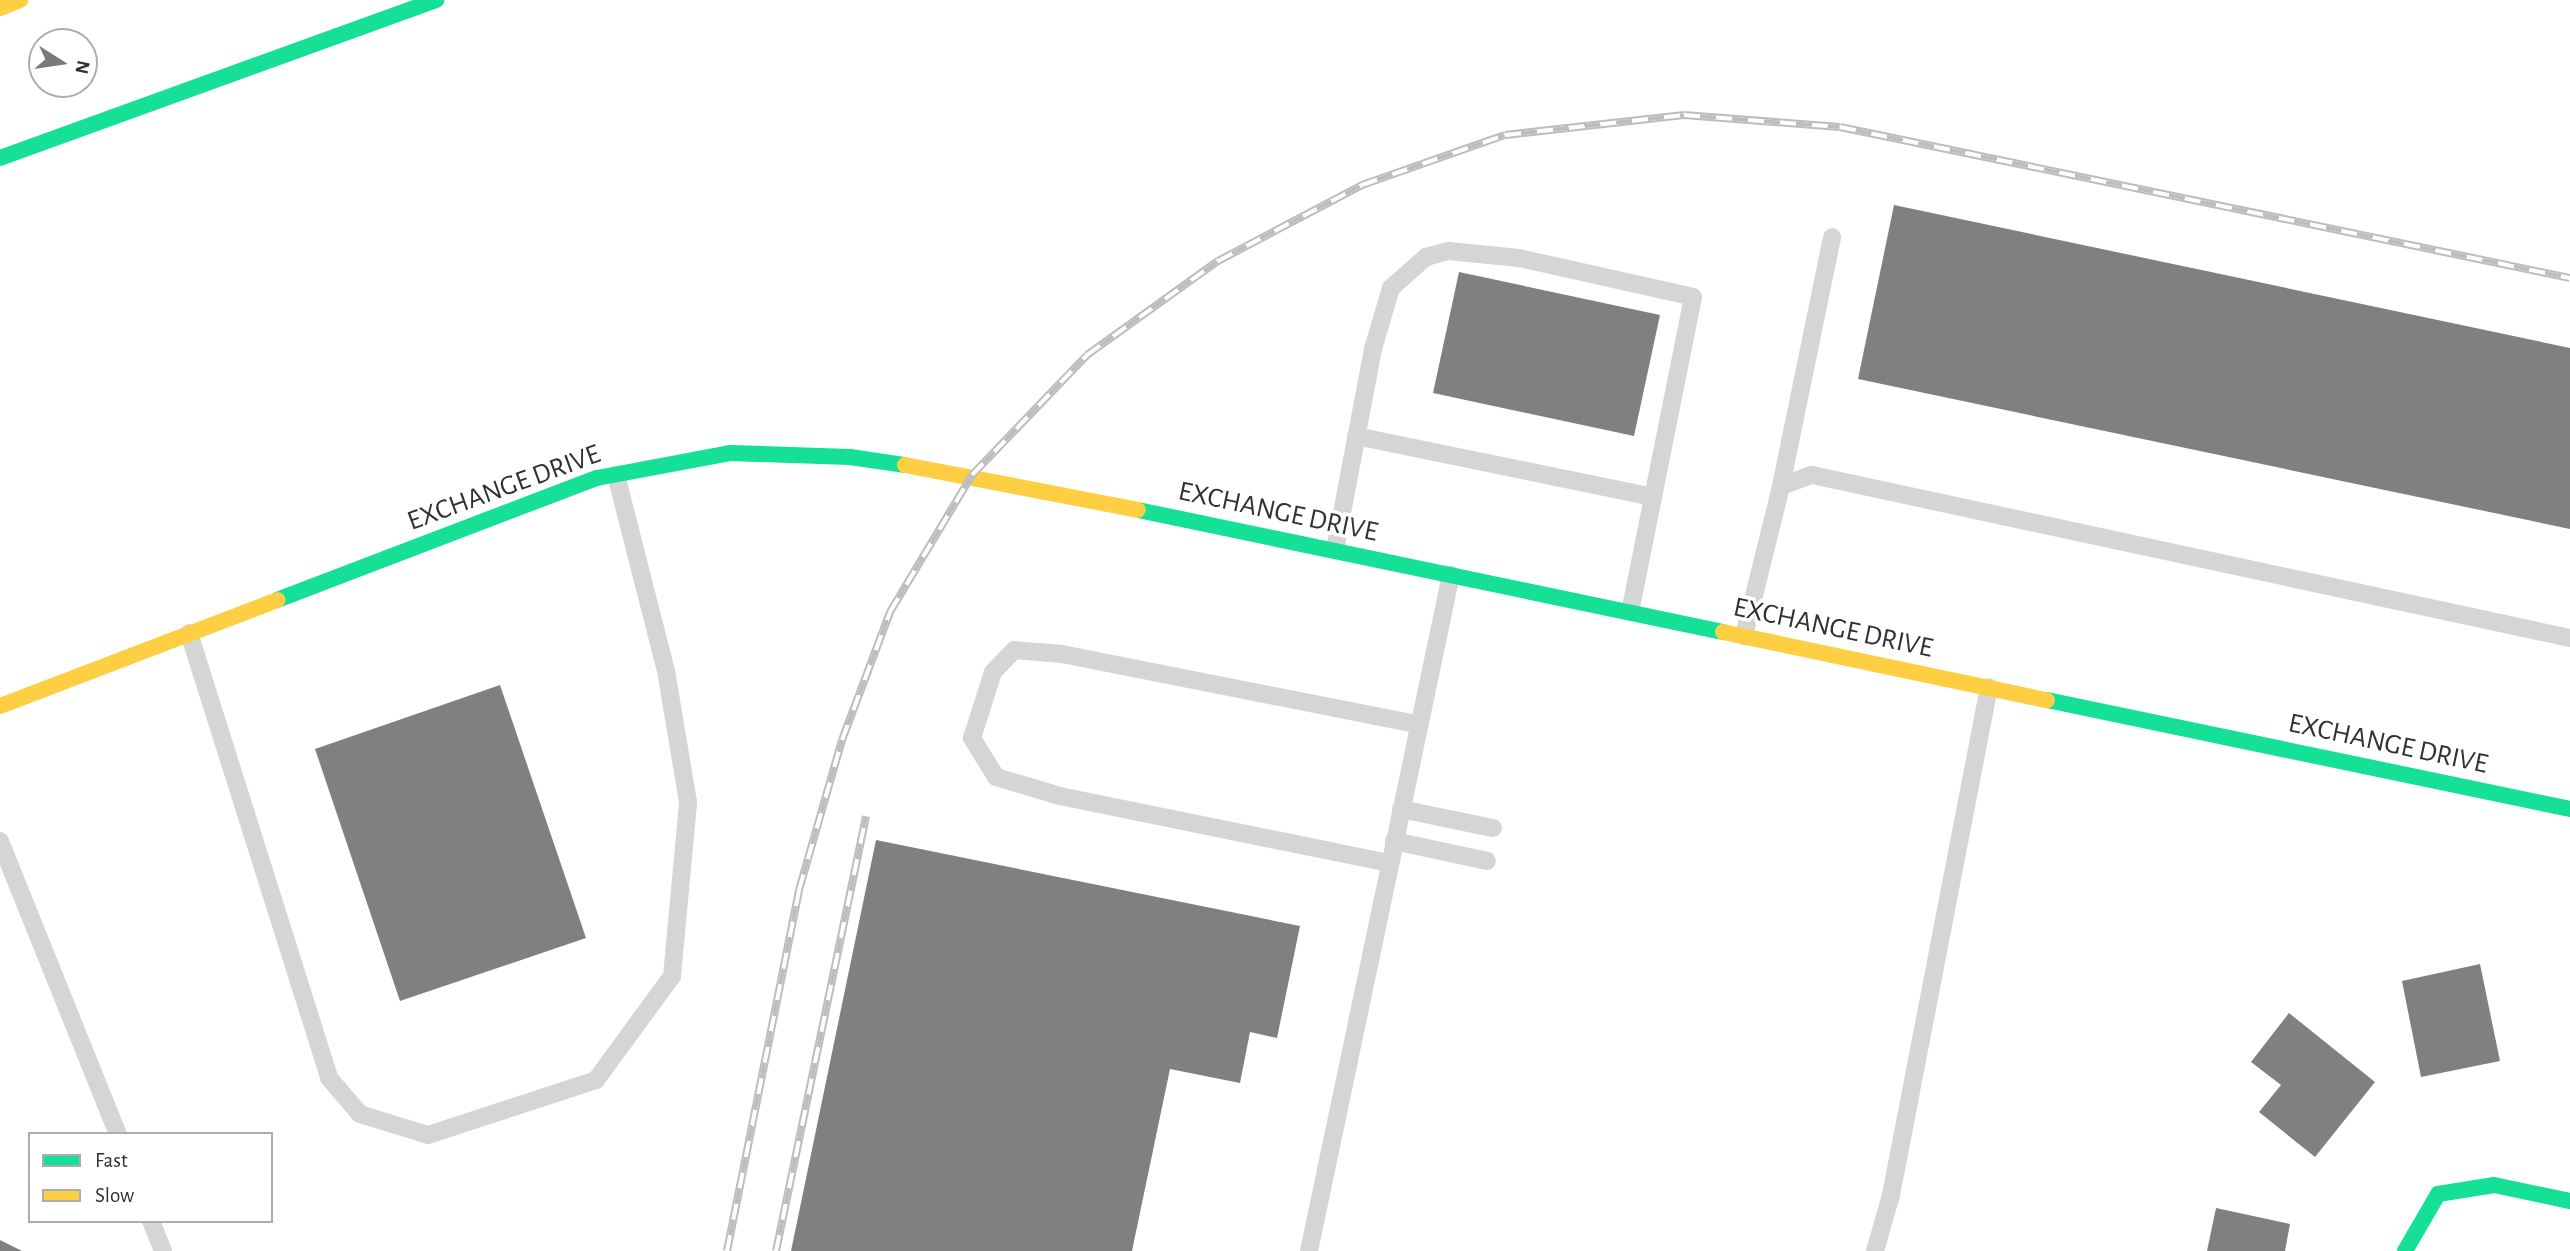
<!DOCTYPE html>
<style>
body{margin:0}
#map{position:relative;width:2570px;height:1251px;overflow:hidden;background:#fff;font-family:"Alegreya Sans",sans-serif}
div>[style]{position:absolute}
.building>*{inset:0;background:#808080}
.lane>*{height:18px;margin:-9px;padding:0 9px;transform-origin:9px;border-radius:9px;background:#d5d5d5}
.fast>*{height:16px;margin:-8px;padding:0 8px;transform-origin:8px;border-radius:8px;background:#16e098}
.slow>*{height:16px;margin:-8px;padding:0 8px;transform-origin:8px;border-radius:8px;background:#ffcf43}
.rail>*{height:8px;margin-top:-4px;transform-origin:0;background:repeating-linear-gradient(90deg,#fff 0 16px,#bdbdbd 0 32px);box-sizing:border-box;border-block:2px solid #bdbdbd}
span{translate:-50% -50%;white-space:nowrap;text-align:center;line-height:1.15;-webkit-text-stroke:7px #fff;paint-order:stroke}
.street-label{font-size:28px;color:#313131}
.legend{position:absolute;left:28px;top:1132px;width:245px;height:91px;box-sizing:border-box;background:#fff;border:2px solid #adadad;margin:0;padding:9px 12px;list-style:none;font-size:21px;color:#313131}
.legend li{display:flex;align-items:center;gap:14px;height:35px}
.legend b{width:35px;border:2px solid #adadad}
.north{position:absolute;left:28px;top:28px;width:70px;height:70px;box-sizing:border-box;background:#fff;border:2px solid #adadad;border-radius:50%;rotate:102deg;font-size:19px;font-weight:700;line-height:28px;text-align:center;color:#313131}
.north::after{content:'';display:block;margin:auto;width:24px;height:32px;background:#797979;clip-path:polygon(50% 0,100% 100%,50% 72%,0 100%)}
</style>
<div id="map">
<div class="building">
<div style="clip-path:polygon(1894px 205px,2570px 348px,2570px 529px,1858px 379px)"></div>
<div style="clip-path:polygon(1459px 272px,1660px 315px,1634px 436px,1433px 393px)"></div>
<div style="clip-path:polygon(500px 685px,586px 938px,400px 1001px,315px 749px)"></div>
<div style="clip-path:polygon(876px 840px,1300px 926px,1277px 1038px,1250px 1032px,1240px 1083px,1170px 1069px,1132px 1251px,791px 1251px)"></div>
<div style="clip-path:polygon(2480px 964px,2500px 1061px,2421px 1077px,2402px 981px)"></div>
<div style="clip-path:polygon(2289px 1013px,2375px 1082px,2315px 1157px,2259px 1112px,2281px 1085px,2251px 1062px)"></div>
<div style="clip-path:polygon(2216px 1208px,2290px 1224px,2285px 1251px,2207px 1251px)"></div>
<div style="clip-path:polygon(0 1240px,22px 1251px,0 1251px)"></div>
</div>
<div class="lane">
<div style="left:1356px;top:436px;width:303px;rotate:11.6deg"></div>
<div style="left:1781px;top:486px;width:254px;rotate:-78.4deg"></div>
<div style="left:1335px;top:550px;width:205px;rotate:-79.3deg"></div>
<div style="left:1373px;top:349px;width:64px;rotate:-73.6deg"></div>
<div style="left:1391px;top:288px;width:47px;rotate:-41.5deg"></div>
<div style="left:1426px;top:257px;width:24px;rotate:-15deg"></div>
<div style="left:1449px;top:251px;width:70px;rotate:5.7deg"></div>
<div style="left:1519px;top:258px;width:178px;rotate:12.6deg"></div>
<div style="left:1693px;top:297px;width:321px;rotate:101.3deg"></div>
<div style="left:189px;top:633px;width:467px;rotate:72.5deg"></div>
<div style="left:329px;top:1078px;width:48px;rotate:49.3deg"></div>
<div style="left:360px;top:1114px;width:71px;rotate:17.2deg"></div>
<div style="left:428px;top:1135px;width:177px;rotate:-18.1deg"></div>
<div style="left:596px;top:1080px;width:129px;rotate:-53.8deg"></div>
<div style="left:672px;top:976px;width:175px;rotate:-84.7deg"></div>
<div style="left:688px;top:802px;width:133px;rotate:-99.5deg"></div>
<div style="left:666px;top:671px;width:202px;rotate:-104.3deg"></div>
<div style="left:1744px;top:636px;width:154px;rotate:-76.1deg"></div>
<div style="left:1781px;top:486px;width:33px;rotate:-20deg"></div>
<div style="left:1812px;top:475px;width:775px;rotate:12.14deg"></div>
<div style="left:1401px;top:809px;width:94px;rotate:11.7deg"></div>
<div style="left:0;top:841px;width:316px;rotate:68.1deg"></div>
<div style="left:1394px;top:841px;width:95px;rotate:12.1deg"></div>
<div style="left:1389px;top:863px;width:336px;rotate:-168.5deg"></div>
<div style="left:1060px;top:796px;width:67px;rotate:-163.5deg"></div>
<div style="left:996px;top:777px;width:46px;rotate:-121.6deg"></div>
<div style="left:972px;top:738px;width:69px;rotate:-72.3deg"></div>
<div style="left:993px;top:672px;width:30px;rotate:-46deg"></div>
<div style="left:1014px;top:650px;width:48px;rotate:4.8deg"></div>
<div style="left:1062px;top:654px;width:364px;rotate:11.2deg"></div>
<div style="left:151px;top:1221px;width:32px;rotate:68deg"></div>
<div style="left:1309px;top:1251px;width:691px;rotate:-78.14deg"></div>
<div style="left:1875px;top:1251px;width:58px;rotate:-74.1deg"></div>
<div style="left:1891px;top:1195px;width:517px;rotate:-79.08deg"></div>
</div>
<div class="fast">
<div style="left:0;top:158px;width:464px;rotate:-19.9deg"></div>
<div style="left:1138px;top:510px;width:598px;rotate:11.78deg"></div>
<div style="left:277px;top:600px;width:342px;rotate:-20.9deg"></div>
<div style="left:597px;top:478px;width:135px;rotate:-10.6deg"></div>
<div style="left:730px;top:453px;width:120px;rotate:1.9deg"></div>
<div style="left:850px;top:457px;width:56px;rotate:8.3deg"></div>
<div style="left:2047px;top:700px;width:534px;rotate:11.77deg"></div>
<div style="left:2405px;top:1251px;width:66px;rotate:-59.9deg"></div>
<div style="left:2438px;top:1194px;width:57px;rotate:-9.1deg"></div>
<div style="left:2494px;top:1185px;width:78px;rotate:11.9deg"></div>
</div>
<div class="slow">
<div style="left:0;top:8px;width:22px;rotate:-22deg"></div>
<div style="left:905px;top:465px;width:237px;rotate:10.9deg"></div>
<div style="left:1723px;top:632px;width:331px;rotate:11.9deg"></div>
<div style="left:0;top:706px;width:297px;rotate:-20.9deg"></div>
</div>
<div class="rail">
<div style="left:727px;top:1251px;width:368px;rotate:-78.7deg"></div>
<div style="left:799px;top:890px;width:156px;rotate:-74deg"></div>
<div style="left:842px;top:740px;width:137px;rotate:-69.4deg"></div>
<div style="left:890px;top:612px;width:160px;rotate:-59.1deg"></div>
<div style="left:972px;top:475px;width:166px;rotate:-46.2deg"></div>
<div style="left:1087px;top:355px;width:161px;rotate:-35.7deg"></div>
<div style="left:1218px;top:261px;width:163px;rotate:-27.8deg"></div>
<div style="left:1362px;top:185px;width:151px;rotate:-19.3deg"></div>
<div style="left:1505px;top:135px;width:180px;rotate:-6.4deg"></div>
<div style="left:1684px;top:115px;width:156px;rotate:4.4deg"></div>
<div style="left:1840px;top:127px;width:745px;rotate:11.69deg"></div>
<div style="left:776px;top:1251px;width:444px;rotate:-78.3deg"></div>
</div>
<div class="street-label">
<span style="left:504px;top:488px;rotate:-20deg">EXCHANGE DRIVE</span>
<span style="left:1278px;top:512px;rotate:12deg">EXCHANGE DRIVE</span>
<span style="left:1833px;top:628px;rotate:12deg">EXCHANGE DRIVE</span>
<span style="left:2388px;top:744px;rotate:12deg">EXCHANGE DRIVE</span>
</div>
<ul class="legend">
<li><b style="height:9px;background:#16e098"></b>Fast</li>
<li><b style="height:9px;background:#ffcf43"></b>Slow</li>
</ul>
<div class="north">N</div>
</div>
